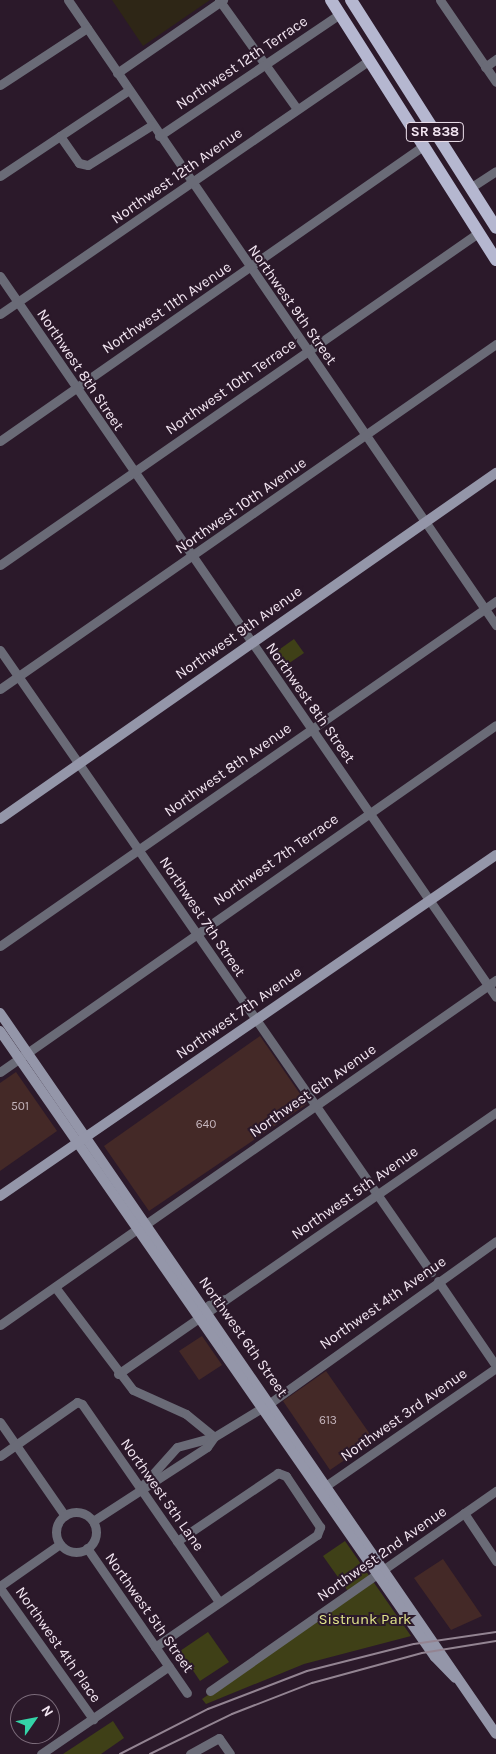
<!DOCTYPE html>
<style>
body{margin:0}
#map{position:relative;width:496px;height:1754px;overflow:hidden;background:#2b192a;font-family:Karla,sans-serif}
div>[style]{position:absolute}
.education>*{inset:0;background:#2e2616}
.green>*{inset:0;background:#3f4017}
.building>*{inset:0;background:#442927}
.street>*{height:9px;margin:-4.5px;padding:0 4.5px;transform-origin:4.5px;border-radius:4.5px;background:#6a6b77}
.street>.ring{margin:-4.5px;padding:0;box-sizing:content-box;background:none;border:9px solid #6a6b77;border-radius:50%}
.secondary>*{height:10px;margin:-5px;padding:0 5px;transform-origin:5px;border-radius:5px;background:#9496a9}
.primary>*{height:12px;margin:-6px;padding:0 6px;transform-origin:6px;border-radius:6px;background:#b5b7d0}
.rail>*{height:2px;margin:-1px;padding:0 1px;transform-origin:1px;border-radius:1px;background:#938492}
span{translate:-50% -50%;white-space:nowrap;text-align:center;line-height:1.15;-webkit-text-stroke:4px #2b192a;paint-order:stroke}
.number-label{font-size:12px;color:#c6b6be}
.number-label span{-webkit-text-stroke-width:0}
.shield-label span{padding:1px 4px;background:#2b192a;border:1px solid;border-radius:4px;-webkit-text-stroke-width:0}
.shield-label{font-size:14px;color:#f2e5f1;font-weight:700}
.street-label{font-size:15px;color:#f2e5f1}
.park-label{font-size:15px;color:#e2e68b}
.north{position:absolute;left:10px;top:1694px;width:50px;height:50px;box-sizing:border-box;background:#2b192a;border:1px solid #7b6b7a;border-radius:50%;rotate:57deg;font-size:14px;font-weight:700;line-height:20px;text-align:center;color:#f2e5f1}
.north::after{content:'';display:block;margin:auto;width:18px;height:22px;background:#34d4a8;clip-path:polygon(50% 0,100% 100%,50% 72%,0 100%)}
</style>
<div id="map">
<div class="education">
<div style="clip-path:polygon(112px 0,210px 0,143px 46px)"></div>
</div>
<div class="green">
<div style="clip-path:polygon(294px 639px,304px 653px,282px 668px,273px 654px)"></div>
<div style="clip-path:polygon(345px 1541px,411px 1636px,304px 1664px,206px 1704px,202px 1699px,352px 1597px,323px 1556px)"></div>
<div style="clip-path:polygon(208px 1632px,229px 1662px,200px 1681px,180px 1651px)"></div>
<div style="clip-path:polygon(113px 1721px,124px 1738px,101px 1754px,63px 1754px)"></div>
</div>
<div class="building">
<div style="clip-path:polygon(260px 1036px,307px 1104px,149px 1211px,104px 1146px)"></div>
<div style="clip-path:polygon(16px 1072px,57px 1131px,0 1171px,0 1083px)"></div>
<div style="clip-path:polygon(202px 1336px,222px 1365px,199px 1380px,179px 1351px)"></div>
<div style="clip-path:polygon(326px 1371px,374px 1440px,330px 1470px,283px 1401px)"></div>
<div style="clip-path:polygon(443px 1559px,482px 1616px,451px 1630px,414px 1578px)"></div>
</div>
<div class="street">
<div style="left:68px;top:0;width:758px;rotate:55.6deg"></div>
<div style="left:219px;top:0;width:134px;rotate:54.4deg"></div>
<div style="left:440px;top:0;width:99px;rotate:55.7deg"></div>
<div style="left:485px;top:67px;width:14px;rotate:-36deg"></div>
<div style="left:117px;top:73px;width:129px;rotate:-34.6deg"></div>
<div style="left:0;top:85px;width:104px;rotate:-33.2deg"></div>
<div style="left:60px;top:136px;width:33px;rotate:55deg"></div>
<div style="left:79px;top:163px;width:9px;rotate:13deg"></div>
<div style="left:88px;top:165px;width:75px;rotate:-32deg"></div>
<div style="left:159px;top:136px;width:218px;rotate:-34deg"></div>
<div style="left:0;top:176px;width:155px;rotate:-33.7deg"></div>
<div style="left:470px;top:188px;width:31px;rotate:-33deg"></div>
<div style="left:0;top:276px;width:875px;rotate:55.47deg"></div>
<div style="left:0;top:314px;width:448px;rotate:-34.5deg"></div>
<div style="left:0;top:441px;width:516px;rotate:-34.89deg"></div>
<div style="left:0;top:565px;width:582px;rotate:-34.78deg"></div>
<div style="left:0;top:650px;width:757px;rotate:55.28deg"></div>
<div style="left:0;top:689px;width:604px;rotate:-34.82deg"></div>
<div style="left:0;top:946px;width:604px;rotate:-34.82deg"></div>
<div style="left:0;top:1072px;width:605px;rotate:-34.98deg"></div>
<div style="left:146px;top:1224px;width:427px;rotate:-34.9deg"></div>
<div style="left:438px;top:1281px;width:103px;rotate:55.7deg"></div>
<div style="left:55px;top:1287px;width:129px;rotate:52.9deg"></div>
<div style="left:133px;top:1390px;width:58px;rotate:24.4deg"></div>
<div style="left:186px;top:1414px;width:36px;rotate:39deg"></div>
<div style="left:207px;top:1312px;width:7px;rotate:-74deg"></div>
<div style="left:209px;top:1305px;width:17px;rotate:-21deg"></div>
<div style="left:0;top:1325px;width:167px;rotate:-35deg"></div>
<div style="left:118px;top:1374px;width:460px;rotate:-34.7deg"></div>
<div style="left:0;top:1422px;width:114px;rotate:55.3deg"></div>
<div style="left:0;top:1456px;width:94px;rotate:-35deg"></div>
<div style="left:77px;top:1402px;width:5px;rotate:22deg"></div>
<div style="left:82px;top:1404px;width:241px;rotate:55.3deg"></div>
<div style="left:143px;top:1485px;width:51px;rotate:-48.2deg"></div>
<div style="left:177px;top:1447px;width:38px;rotate:-15deg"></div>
<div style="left:327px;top:1485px;width:206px;rotate:-34.7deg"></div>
<div class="ring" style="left:56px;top:1512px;width:31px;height:31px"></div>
<div style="left:464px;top:1513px;width:58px;rotate:56.3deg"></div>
<div style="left:93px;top:1521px;width:136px;rotate:-33deg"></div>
<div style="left:207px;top:1447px;width:12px;rotate:-55deg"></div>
<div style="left:214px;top:1437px;width:66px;rotate:-31.3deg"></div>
<div style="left:270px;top:1403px;width:278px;rotate:-35.6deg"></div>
<div style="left:87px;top:1548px;width:176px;rotate:55.4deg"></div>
<div style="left:0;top:1586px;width:73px;rotate:-35deg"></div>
<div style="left:0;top:1588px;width:161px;rotate:54.6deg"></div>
<div style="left:155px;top:1647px;width:197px;rotate:-34.7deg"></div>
<div style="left:317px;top:1535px;width:9px;rotate:-69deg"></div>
<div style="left:320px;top:1527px;width:61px;rotate:-123.7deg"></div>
<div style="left:286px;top:1476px;width:9px;rotate:-159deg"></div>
<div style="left:278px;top:1473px;width:122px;rotate:146deg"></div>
<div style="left:210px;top:1691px;width:349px;rotate:-35deg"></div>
<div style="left:41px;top:1754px;width:155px;rotate:-34.5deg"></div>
<div style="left:190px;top:1754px;width:33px;rotate:-29deg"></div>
<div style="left:219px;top:1738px;width:19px;rotate:55deg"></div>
</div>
<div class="secondary">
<div style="left:0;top:819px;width:605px;rotate:-34.9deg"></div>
<div style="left:0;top:1013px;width:875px;rotate:55.47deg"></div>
<div style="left:0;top:1031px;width:762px;rotate:55.21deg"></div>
<div style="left:435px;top:1657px;width:29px;rotate:46deg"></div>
<div style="left:0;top:1196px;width:602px;rotate:-34.51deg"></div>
</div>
<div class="primary">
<div style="left:331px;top:0;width:308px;rotate:57.6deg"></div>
<div style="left:351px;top:0;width:270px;rotate:57.5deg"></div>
</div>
<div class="rail">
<div style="left:120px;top:1754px;width:99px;rotate:-27.1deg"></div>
<div style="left:208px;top:1709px;width:106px;rotate:-21deg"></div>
<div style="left:307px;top:1671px;width:110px;rotate:-14.2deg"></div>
<div style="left:414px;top:1644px;width:83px;rotate:-8.3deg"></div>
<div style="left:150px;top:1754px;width:91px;rotate:-26deg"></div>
<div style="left:232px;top:1714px;width:86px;rotate:-21.2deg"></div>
<div style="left:312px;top:1683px;width:114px;rotate:-15.3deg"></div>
<div style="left:422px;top:1653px;width:75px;rotate:-9.2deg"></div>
</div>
<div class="number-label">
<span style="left:20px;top:1107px">501</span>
<span style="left:206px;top:1125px">640</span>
<span style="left:328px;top:1421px">613</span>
</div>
<div class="shield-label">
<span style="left:435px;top:132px">SR 838</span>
</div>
<div class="street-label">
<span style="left:242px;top:63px;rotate:-34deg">Northwest 12th Terrace</span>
<span style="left:177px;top:176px;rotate:-35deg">Northwest 12th Avenue</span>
<span style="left:292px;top:305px;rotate:55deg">Northwest 9th Street</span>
<span style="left:167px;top:308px;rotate:-34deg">Northwest 11th Avenue</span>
<span style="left:80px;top:370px;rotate:56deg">Northwest 8th Street</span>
<span style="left:231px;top:387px;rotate:-35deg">Northwest 10th Terrace</span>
<span style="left:241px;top:506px;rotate:-35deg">Northwest 10th Avenue</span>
<span style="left:239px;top:633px;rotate:-35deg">Northwest 9th Avenue</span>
<span style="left:310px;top:703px;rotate:55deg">Northwest 8th Street</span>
<span style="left:228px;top:770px;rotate:-35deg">Northwest 8th Avenue</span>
<span style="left:276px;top:860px;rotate:-35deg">Northwest 7th Terrace</span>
<span style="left:202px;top:917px;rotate:56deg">Northwest 7th Street</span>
<span style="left:239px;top:1013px;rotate:-35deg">Northwest 7th Avenue</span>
<span style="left:313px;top:1091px;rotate:-35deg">Northwest 6th Avenue</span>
<span style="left:355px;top:1193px;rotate:-35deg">Northwest 5th Avenue</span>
<span style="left:383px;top:1303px;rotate:-35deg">Northwest 4th Avenue</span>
<span style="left:243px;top:1337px;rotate:55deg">Northwest 6th Street</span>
<span style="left:404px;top:1415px;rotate:-35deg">Northwest 3rd Avenue</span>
<span style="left:162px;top:1495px;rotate:55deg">Northwest 5th Lane</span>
<span style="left:382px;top:1554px;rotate:-35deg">Northwest 2nd Avenue</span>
<span style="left:149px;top:1613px;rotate:55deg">Northwest 5th Street</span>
<span style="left:58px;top:1645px;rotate:55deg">Northwest 4th Place</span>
</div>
<div class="park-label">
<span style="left:365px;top:1620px">Sistrunk Park</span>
</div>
<div class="north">N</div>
</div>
